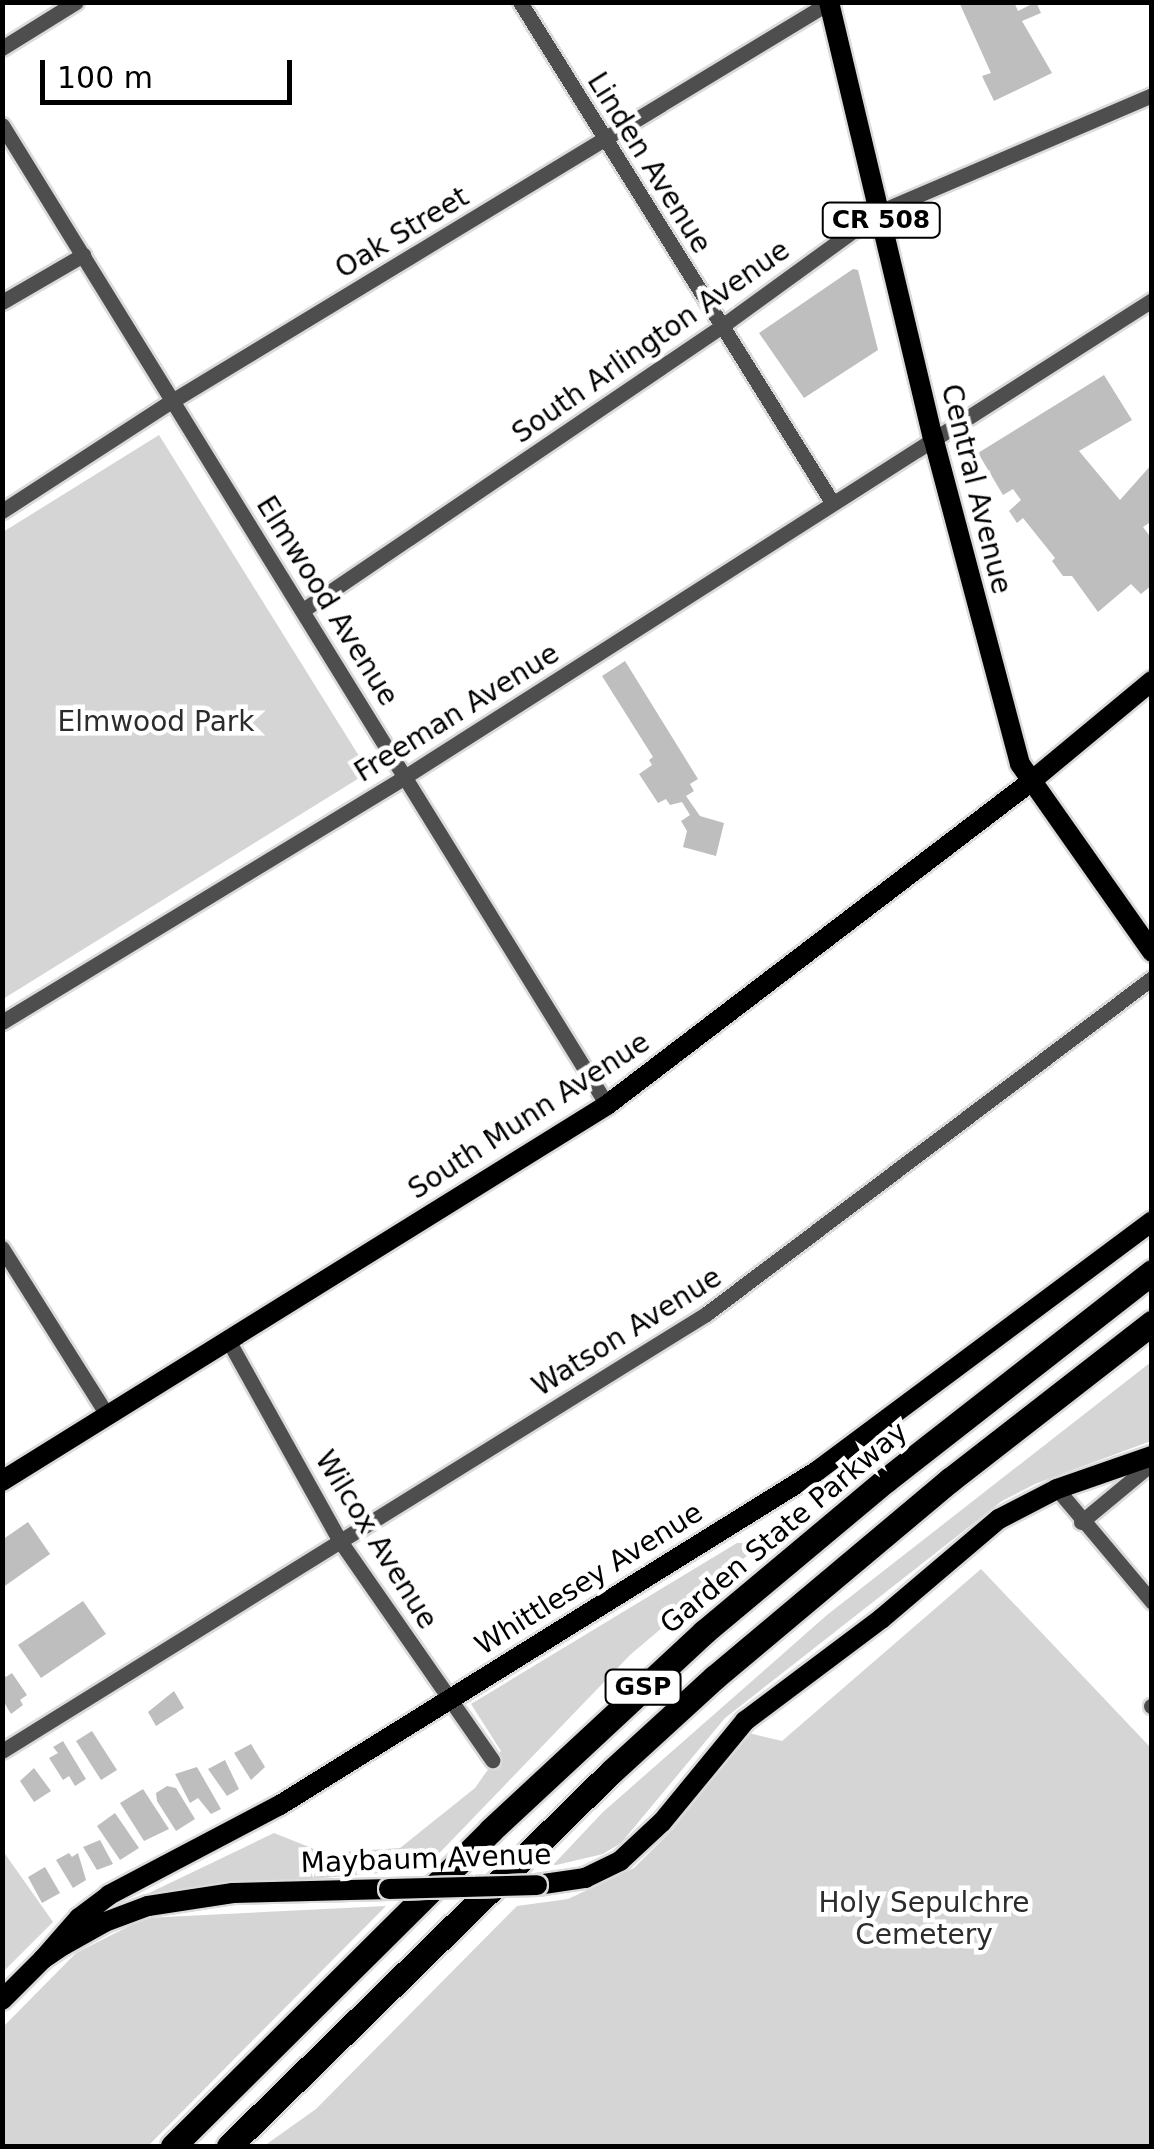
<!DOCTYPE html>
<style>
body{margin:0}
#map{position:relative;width:1154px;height:2149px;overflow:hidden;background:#fff;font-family:"DejaVu Sans",sans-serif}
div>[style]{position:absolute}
.green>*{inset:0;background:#d5d5d5}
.building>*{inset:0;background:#bebebe}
.roads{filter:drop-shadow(2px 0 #dbdbdb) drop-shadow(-2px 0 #dbdbdb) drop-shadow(0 2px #dbdbdb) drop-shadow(0 -2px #dbdbdb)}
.minor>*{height:15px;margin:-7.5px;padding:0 7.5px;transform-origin:7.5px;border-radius:7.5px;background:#4e4e4e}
.major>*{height:20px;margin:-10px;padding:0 10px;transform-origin:10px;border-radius:10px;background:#000}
.highway>*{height:25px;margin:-12.5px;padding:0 12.5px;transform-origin:12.5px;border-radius:12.5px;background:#000}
.bridges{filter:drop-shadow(2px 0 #dbdbdb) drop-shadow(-2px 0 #dbdbdb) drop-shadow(0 2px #dbdbdb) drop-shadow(0 -2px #dbdbdb)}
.major-bridge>*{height:20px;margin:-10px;padding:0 10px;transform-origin:10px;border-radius:10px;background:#000}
span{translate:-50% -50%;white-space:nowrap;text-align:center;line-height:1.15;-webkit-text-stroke:9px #fff;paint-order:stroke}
.shield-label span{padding:2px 8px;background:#fff;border:2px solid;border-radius:8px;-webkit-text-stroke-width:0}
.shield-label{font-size:25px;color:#000;font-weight:700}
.street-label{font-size:28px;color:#000}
.park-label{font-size:28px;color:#2c2c2c}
.frame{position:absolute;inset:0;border:5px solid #000;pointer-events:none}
.scale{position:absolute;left:40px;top:60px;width:252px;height:45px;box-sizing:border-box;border:5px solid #000;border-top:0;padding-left:12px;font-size:30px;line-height:35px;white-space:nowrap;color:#000;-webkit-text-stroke:8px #fff;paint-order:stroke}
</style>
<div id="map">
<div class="green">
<div style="clip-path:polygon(159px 435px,369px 772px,3px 999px,3px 532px)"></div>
<div style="clip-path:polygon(1151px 1362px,1151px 1441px,1035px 1484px,1002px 1501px,725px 1718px,621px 1843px,603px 1854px,552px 1866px,603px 1812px,827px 1615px)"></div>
<div style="clip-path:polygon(737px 1543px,762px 1543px,630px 1655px,424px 1869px,147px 1894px,274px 1833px,324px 1853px,400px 1848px,475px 1788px,501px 1751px,471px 1704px)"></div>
<div style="clip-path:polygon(981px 1569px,1151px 1748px,1151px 2146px,264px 2146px,316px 2109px,517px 1906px,568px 1899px,634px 1868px,673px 1829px,749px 1733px,782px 1741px)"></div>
<div style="clip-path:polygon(3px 1851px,53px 1922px,3px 1972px,2px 1972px)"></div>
<div style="clip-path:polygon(386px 1906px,148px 2146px,3px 2146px,3px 2027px,76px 1953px,145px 1918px)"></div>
</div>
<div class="building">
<div style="clip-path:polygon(959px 2px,1014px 2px,1018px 11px,1036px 2px,1041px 13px,1022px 21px,1052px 73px,994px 101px,982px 76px,991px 73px)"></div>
<div style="clip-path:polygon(853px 269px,858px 270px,878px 350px,804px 398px,759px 333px)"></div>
<div style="clip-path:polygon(1104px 375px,1132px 420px,1079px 451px,1120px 500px,1152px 464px,1152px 521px,1143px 527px,1152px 539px,1152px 585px,1141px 594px,1131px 584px,1098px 612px,1072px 576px,1063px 576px,1052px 561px,1055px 558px,1023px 518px,1017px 523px,1009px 511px,1021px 500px,1013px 489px,1003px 495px,978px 453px)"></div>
<div style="clip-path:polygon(625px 661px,698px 779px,690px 784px,694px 791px,686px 796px,700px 816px,724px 823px,716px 856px,683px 847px,687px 831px,681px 821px,690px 815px,682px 802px,670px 805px,666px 799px,658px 803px,639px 774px,652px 765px,649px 760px,653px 757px,602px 676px)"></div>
<div style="clip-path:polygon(28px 1522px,50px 1554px,2px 1588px,2px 1540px)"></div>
<div style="clip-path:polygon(83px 1601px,106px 1634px,41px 1678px,18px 1645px)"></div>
<div style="clip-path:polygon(2px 1672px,6px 1677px,12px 1673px,27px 1695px,20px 1700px,23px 1705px,11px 1714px,2px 1699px)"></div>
<div style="clip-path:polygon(174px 1691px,184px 1708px,156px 1726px,148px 1712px)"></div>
<div style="clip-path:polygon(92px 1731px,117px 1770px,101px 1780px,76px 1741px)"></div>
<div style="clip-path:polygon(63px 1741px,86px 1779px,75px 1786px,69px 1776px,63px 1780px,49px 1758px,58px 1753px,53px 1747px)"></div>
<div style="clip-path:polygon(251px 1744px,265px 1767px,251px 1780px,234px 1753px)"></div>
<div style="clip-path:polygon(225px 1760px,239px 1789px,227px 1796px,208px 1769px)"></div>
<div style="clip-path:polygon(197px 1767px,221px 1809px,211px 1814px,198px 1798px,190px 1803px,175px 1774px)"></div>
<div style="clip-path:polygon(34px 1768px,51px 1791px,34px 1802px,20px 1781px)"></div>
<div style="clip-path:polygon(167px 1786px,176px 1788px,195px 1819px,176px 1831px,157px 1801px,156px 1793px)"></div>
<div style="clip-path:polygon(143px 1789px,169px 1829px,144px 1841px,120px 1803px)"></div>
<div style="clip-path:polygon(115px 1813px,139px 1848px,120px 1860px,97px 1826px)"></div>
<div style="clip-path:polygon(100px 1840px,113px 1864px,97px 1870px,83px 1847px)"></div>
<div style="clip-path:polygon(69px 1853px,72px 1857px,78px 1853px,86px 1880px,73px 1888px,56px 1860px)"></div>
<div style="clip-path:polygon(45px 1867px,60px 1893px,42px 1903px,28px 1877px)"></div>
</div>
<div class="roads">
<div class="minor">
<div style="left:520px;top:2px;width:589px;rotate:58.04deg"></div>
<div style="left:2px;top:48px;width:87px;rotate:-31.9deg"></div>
<div style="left:2px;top:125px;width:1152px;rotate:58.31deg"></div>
<div style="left:2px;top:302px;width:94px;rotate:-30.1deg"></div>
<div style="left:2px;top:511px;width:197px;rotate:-33deg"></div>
<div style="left:167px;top:404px;width:775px;rotate:-31.23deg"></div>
<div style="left:303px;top:610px;width:506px;rotate:-34.13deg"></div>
<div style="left:722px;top:326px;width:194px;rotate:-36deg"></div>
<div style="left:879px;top:212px;width:297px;rotate:-23.2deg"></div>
<div style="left:2px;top:1022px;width:473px;rotate:-31.3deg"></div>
<div style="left:406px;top:776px;width:885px;rotate:-32.54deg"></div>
<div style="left:2px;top:1248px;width:199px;rotate:57.8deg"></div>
<div style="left:228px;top:1340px;width:230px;rotate:60.9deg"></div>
<div style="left:340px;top:1541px;width:267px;rotate:55.2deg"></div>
<div style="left:1057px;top:1489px;width:148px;rotate:49.9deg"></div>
<div style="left:1081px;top:1522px;width:92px;rotate:-39.7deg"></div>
<div style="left:1151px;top:1706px;width:1px"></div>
<div style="left:2px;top:1751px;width:829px;rotate:-31.83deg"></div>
<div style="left:706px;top:1314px;width:558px;rotate:-36.99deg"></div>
</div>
<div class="major">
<div style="left:829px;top:2px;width:447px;rotate:76.6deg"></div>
<div style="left:933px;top:437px;width:338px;rotate:75.1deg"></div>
<div style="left:1020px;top:764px;width:230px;rotate:54.9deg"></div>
<div style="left:2px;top:1481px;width:712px;rotate:-31.86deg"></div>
<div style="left:607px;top:1105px;width:531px;rotate:-37.34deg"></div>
<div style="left:1029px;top:783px;width:160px;rotate:-39.7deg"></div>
<div style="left:537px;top:1885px;width:49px;rotate:-8.3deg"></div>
<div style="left:585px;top:1878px;width:39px;rotate:-26deg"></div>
<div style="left:620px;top:1861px;width:57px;rotate:-42.9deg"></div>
<div style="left:662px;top:1822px;width:131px;rotate:-50.6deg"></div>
<div style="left:745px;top:1721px;width:170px;rotate:-36.9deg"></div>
<div style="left:881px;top:1619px;width:155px;rotate:-40.3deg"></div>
<div style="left:999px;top:1519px;width:65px;rotate:-27.3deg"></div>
<div style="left:1057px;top:1489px;width:101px;rotate:-19.2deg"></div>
<div style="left:43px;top:1959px;width:55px;rotate:-48.7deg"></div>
<div style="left:79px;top:1918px;width:38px;rotate:-37deg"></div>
<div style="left:109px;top:1895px;width:193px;rotate:-27.8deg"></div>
<div style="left:280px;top:1805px;width:632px;rotate:-31.88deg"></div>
<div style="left:817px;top:1471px;width:418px;rotate:-36.7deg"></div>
<div style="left:2px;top:2000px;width:58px;rotate:-45deg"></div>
<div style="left:43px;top:1959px;width:25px;rotate:-34deg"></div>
<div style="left:64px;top:1945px;width:47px;rotate:-29.3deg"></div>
<div style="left:105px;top:1922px;width:46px;rotate:-20.4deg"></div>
<div style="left:148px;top:1906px;width:86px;rotate:-8.7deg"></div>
<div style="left:233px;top:1893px;width:156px;rotate:-1.5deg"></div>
</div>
<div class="highway">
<div style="left:173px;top:2146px;width:448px;rotate:-44.8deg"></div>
<div style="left:491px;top:1830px;width:291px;rotate:-42.9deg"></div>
<div style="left:704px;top:1632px;width:237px;rotate:-39.9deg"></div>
<div style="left:886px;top:1480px;width:338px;rotate:-38deg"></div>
<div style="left:229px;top:2146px;width:536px;rotate:-44.4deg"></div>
<div style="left:612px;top:1771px;width:139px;rotate:-42.4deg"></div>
<div style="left:715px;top:1677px;width:307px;rotate:-40deg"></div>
<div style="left:950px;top:1480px;width:256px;rotate:-37.9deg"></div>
</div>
</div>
<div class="bridges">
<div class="major-bridge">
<div style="left:389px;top:1889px;width:148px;rotate:-1.5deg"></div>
</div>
</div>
<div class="shield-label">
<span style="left:881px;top:220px">CR 508</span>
<span style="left:643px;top:1687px">GSP</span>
</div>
<div class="street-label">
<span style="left:649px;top:163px;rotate:58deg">Linden Avenue</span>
<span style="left:402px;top:233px;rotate:-31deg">Oak Street</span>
<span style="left:651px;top:342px;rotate:-35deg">South Arlington Avenue</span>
<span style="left:976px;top:489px;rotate:76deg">Central Avenue</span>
<span style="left:327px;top:601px;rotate:58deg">Elmwood Avenue</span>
<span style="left:457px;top:713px;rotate:-32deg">Freeman Avenue</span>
<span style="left:529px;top:1116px;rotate:-33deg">South Munn Avenue</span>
<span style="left:627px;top:1332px;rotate:-32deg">Watson Avenue</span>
<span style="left:784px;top:1528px;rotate:-40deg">Garden State Parkway</span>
<span style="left:376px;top:1540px;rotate:58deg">Wilcox Avenue</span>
<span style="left:589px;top:1579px;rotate:-32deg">Whittlesey Avenue</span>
<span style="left:426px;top:1859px;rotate:-2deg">Maybaum Avenue</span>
</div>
<div class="park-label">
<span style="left:156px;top:722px">Elmwood Park</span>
<span style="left:924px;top:1919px">Holy Sepulchre<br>Cemetery</span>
</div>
<div class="frame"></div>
<div class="scale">100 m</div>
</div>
